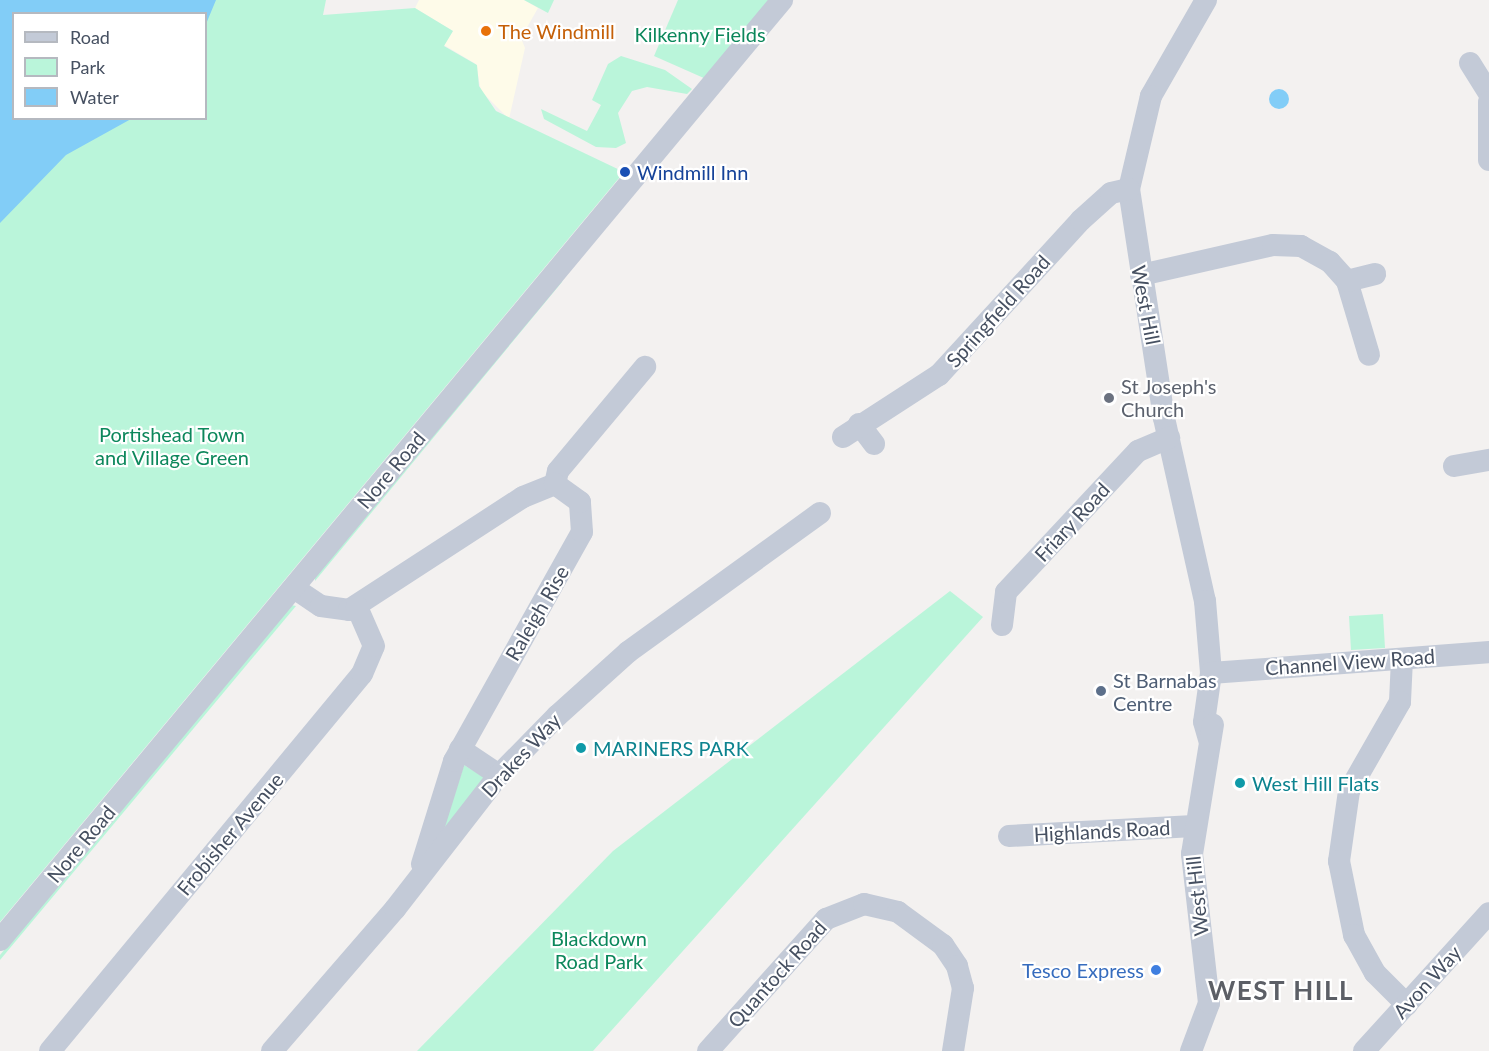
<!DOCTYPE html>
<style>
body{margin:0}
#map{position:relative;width:1489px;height:1051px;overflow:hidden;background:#f3f1f0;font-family:Lato,sans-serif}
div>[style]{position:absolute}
.commercial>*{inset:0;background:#fefbe9}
.green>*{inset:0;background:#baf5da}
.water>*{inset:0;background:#82cdf7}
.round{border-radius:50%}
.minor>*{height:22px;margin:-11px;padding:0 11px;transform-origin:11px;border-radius:11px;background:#c3cad7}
.dots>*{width:16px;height:16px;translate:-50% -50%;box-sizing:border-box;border:3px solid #fff;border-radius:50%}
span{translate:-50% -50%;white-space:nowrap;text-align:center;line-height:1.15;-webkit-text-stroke:4.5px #fff;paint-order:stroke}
.food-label{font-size:20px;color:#c56008}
.left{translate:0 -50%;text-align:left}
.park-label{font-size:20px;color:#0c875b}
.transit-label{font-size:20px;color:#164399}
.street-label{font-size:20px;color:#465061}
.worship-label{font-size:20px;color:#5b616d}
.service-label{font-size:20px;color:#4e5e75}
.culture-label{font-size:20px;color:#0d838f}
.shop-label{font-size:20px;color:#366cbe}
.right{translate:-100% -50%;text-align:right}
.district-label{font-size:26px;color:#5c5f66;font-weight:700;letter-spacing:1.5px}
.legend{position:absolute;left:12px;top:12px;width:195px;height:108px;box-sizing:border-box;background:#fff;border:2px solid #b5b9c0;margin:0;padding:8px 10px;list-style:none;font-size:18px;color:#465061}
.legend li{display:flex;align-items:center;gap:12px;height:30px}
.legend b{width:30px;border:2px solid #b5b9c0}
</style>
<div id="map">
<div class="commercial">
<div style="clip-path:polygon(419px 0,524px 0,538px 8px,521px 38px,525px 48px,509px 119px,481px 91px,476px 64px,444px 45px,453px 31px,415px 8px)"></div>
</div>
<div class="green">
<div style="clip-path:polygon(evenodd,0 0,326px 0,323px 15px,415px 8px,453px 31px,444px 46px,477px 65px,479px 86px,496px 111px,624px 172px,0 922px,0 0,14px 14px,206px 14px,206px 118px,14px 118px,14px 14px)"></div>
<div style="clip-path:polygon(524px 0,554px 0,548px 13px)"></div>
<div style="clip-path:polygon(678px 0,772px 0,706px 79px,654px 56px)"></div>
<div style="clip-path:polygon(621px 56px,665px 70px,692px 89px,687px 94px,647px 87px,632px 91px,618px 113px,626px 143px,616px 148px,596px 147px,544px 119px,541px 109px,587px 131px,601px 105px,592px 100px,608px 64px)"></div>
<div style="clip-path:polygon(563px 278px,562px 282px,315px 581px,315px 574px)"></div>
<div style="clip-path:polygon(950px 591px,983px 617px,593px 1051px,417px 1051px,613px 851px)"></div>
<div style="clip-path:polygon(291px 605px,296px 606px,0 960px,0 955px)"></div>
<div style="clip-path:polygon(1383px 614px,1385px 648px,1351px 650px,1349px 616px)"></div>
<div style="clip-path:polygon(464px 765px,484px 777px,450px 828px,444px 827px)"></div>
</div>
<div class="water">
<div style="clip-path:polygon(0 0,216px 0,206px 24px,206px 14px,14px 14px,14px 118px,131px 119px,66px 155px,0 223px)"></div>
<div class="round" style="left:1269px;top:89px;width:20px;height:20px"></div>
</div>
<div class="minor">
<div style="left:1206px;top:0;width:111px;rotate:119.8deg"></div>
<div style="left:1151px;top:96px;width:96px;rotate:103.3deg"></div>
<div style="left:1129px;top:189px;width:232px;rotate:81.3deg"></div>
<div style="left:1164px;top:418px;width:188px;rotate:77.4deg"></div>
<div style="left:1205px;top:601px;width:72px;rotate:85.2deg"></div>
<div style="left:1211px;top:673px;width:49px;rotate:98.1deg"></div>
<div style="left:1204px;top:722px;width:18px;rotate:74deg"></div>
<div style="left:1470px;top:63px;width:36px;rotate:58deg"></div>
<div style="left:1489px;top:102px;width:58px;rotate:90deg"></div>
<div style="left:1141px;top:275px;width:135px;rotate:-12.8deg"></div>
<div style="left:1273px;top:245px;width:28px;rotate:2deg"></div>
<div style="left:1301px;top:246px;width:33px;rotate:29deg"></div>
<div style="left:1330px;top:262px;width:25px;rotate:48deg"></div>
<div style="left:1347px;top:281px;width:77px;rotate:73.4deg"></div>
<div style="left:1347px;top:281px;width:29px;rotate:-14deg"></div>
<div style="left:859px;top:424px;width:25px;rotate:53deg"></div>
<div style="left:843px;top:437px;width:114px;rotate:-32.9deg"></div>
<div style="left:939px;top:375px;width:210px;rotate:-47.5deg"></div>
<div style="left:1081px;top:220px;width:40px;rotate:-42deg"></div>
<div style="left:1111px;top:193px;width:18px;rotate:-13deg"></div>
<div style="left:1454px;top:466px;width:36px;rotate:-10deg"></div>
<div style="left:294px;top:588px;width:32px;rotate:34deg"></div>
<div style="left:321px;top:606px;width:28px;rotate:8deg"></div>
<div style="left:349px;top:610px;width:207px;rotate:-33deg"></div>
<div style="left:523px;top:497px;width:35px;rotate:-22deg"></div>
<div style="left:555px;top:484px;width:13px;rotate:-77deg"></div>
<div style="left:558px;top:471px;width:136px;rotate:-50.1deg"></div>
<div style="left:1002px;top:625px;width:33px;rotate:-83deg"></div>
<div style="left:1006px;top:592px;width:193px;rotate:-46.9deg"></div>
<div style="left:1138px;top:451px;width:34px;rotate:-23deg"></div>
<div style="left:1402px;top:659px;width:43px;rotate:92.7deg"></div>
<div style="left:1400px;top:702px;width:103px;rotate:119.8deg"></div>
<div style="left:1349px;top:791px;width:71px;rotate:98.1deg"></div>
<div style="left:1339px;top:861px;width:76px;rotate:78.5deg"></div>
<div style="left:1354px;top:935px;width:43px;rotate:61.1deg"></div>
<div style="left:1375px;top:973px;width:45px;rotate:45deg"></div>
<div style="left:1211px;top:673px;width:279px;rotate:-4.3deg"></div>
<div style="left:460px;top:749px;width:47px;rotate:33.7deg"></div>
<div style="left:1009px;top:836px;width:185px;rotate:-3.1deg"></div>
<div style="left:422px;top:864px;width:108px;rotate:-72.7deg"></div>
<div style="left:454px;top:761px;width:262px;rotate:-60.8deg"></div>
<div style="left:582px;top:532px;width:30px;rotate:-94deg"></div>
<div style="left:580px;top:502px;width:31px;rotate:-144deg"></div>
<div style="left:0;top:940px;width:1223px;rotate:-50.24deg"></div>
<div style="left:50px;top:1051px;width:489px;rotate:-50.4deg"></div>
<div style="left:362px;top:674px;width:30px;rotate:-67deg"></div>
<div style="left:374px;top:646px;width:43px;rotate:-113.6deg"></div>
<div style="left:272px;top:1051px;width:188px;rotate:-49.1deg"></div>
<div style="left:395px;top:909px;width:170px;rotate:-52.2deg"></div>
<div style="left:499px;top:775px;width:83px;rotate:-45.5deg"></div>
<div style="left:557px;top:716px;width:96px;rotate:-42deg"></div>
<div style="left:628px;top:652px;width:237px;rotate:-35.9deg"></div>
<div style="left:708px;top:1051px;width:177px;rotate:-48.2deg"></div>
<div style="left:826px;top:919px;width:41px;rotate:-21.5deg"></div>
<div style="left:864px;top:904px;width:35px;rotate:13deg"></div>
<div style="left:898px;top:912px;width:56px;rotate:36.3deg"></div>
<div style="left:943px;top:945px;width:25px;rotate:56deg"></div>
<div style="left:957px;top:966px;width:23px;rotate:75deg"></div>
<div style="left:963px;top:988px;width:64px;rotate:99deg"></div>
<div style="left:1191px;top:1051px;width:51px;rotate:-69.4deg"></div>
<div style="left:1209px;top:1003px;width:150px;rotate:-96.5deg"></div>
<div style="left:1192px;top:854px;width:131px;rotate:-80.8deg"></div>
<div style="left:1364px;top:1051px;width:186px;rotate:-47.8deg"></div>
</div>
<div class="dots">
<div style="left:486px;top:31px;background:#e8710a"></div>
<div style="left:625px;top:172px;background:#1a4fb4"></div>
<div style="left:1109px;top:398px;background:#6b7280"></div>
<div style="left:1101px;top:691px;background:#5c6f8a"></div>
<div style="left:581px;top:748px;background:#0f9aa8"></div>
<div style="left:1240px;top:783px;background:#0f9aa8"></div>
<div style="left:1156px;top:970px;background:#3f7fe0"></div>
</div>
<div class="food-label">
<span class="left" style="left:498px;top:31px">The Windmill</span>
</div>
<div class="park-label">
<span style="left:700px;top:34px">Kilkenny Fields</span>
<span style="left:172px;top:446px">Portishead Town<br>and Village Green</span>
<span style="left:599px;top:950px">Blackdown<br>Road Park</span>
</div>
<div class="transit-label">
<span class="left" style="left:637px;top:172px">Windmill Inn</span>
</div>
<div class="street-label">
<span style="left:1146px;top:305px;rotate:79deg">West Hill</span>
<span style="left:998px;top:311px;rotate:-48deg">Springfield Road</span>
<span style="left:391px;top:470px;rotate:-50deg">Nore Road</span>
<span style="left:1072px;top:522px;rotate:-47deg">Friary Road</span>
<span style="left:537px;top:613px;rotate:-60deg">Raleigh Rise</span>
<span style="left:1350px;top:662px;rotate:-4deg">Channel View Road</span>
<span style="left:521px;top:755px;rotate:-47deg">Drakes Way</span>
<span style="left:1102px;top:831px;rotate:-3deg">Highlands Road</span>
<span style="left:230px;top:834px;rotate:-50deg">Frobisher Avenue</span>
<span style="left:81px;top:844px;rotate:-50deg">Nore Road</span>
<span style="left:1197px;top:896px;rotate:-96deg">West Hill</span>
<span style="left:777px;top:974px;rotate:-48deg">Quantock Road</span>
<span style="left:1427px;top:982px;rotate:-48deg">Avon Way</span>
</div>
<div class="worship-label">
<span class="left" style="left:1121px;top:398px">St Joseph's<br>Church</span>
</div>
<div class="service-label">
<span class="left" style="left:1113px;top:692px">St Barnabas<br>Centre</span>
</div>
<div class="culture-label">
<span class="left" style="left:593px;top:748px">MARINERS PARK</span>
<span class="left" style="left:1252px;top:783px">West Hill Flats</span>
</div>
<div class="shop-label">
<span class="right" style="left:1144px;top:970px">Tesco Express</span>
</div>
<div class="district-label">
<span style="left:1281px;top:991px">WEST HILL</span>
</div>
<ul class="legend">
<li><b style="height:8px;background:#c3cad7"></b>Road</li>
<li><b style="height:16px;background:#baf5da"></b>Park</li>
<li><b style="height:16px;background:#82cdf7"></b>Water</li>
</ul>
</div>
